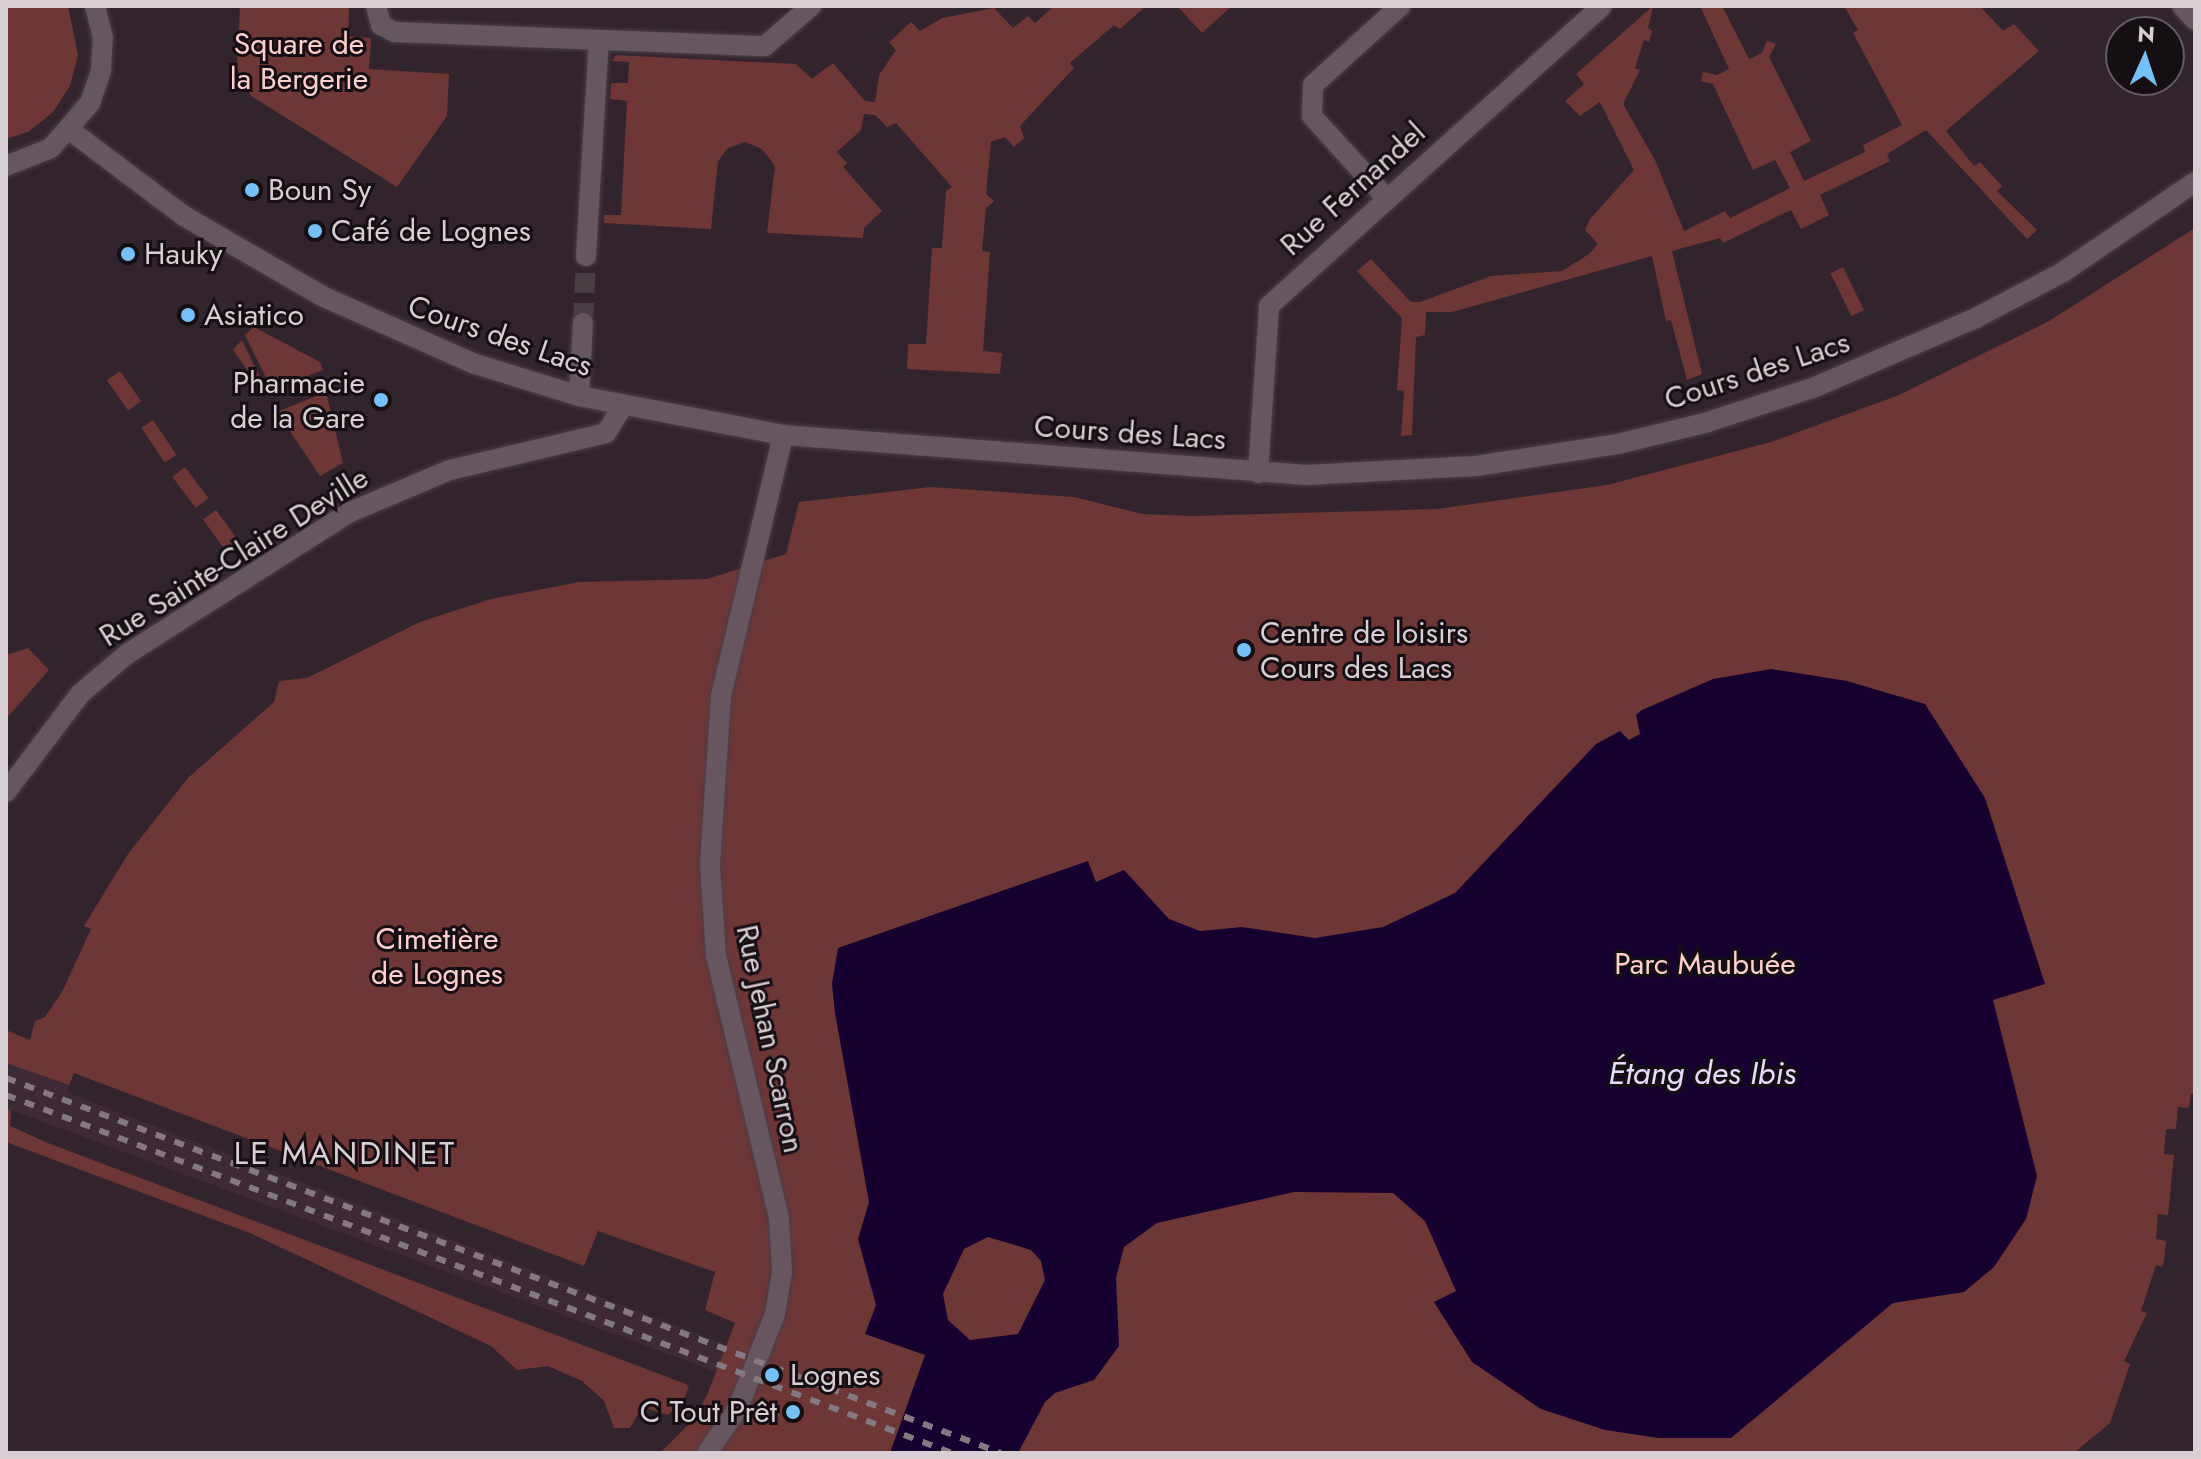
<!DOCTYPE html>
<html>
<head>
<meta charset="utf-8">
<style>
	body { margin:0 }
	#map { position:relative; width:2201px; height:1459px; overflow:hidden; background:#31242c; font-family:Jost,sans-serif }
	div>[style] { position:absolute }
	.built>* { inset:0; background:#3d2a36 }
	.green>* { inset:0; background:#6f3636; transform-origin:0 0 }
	.water>* { inset:0; background:#16002f }
	.street-tunnel>* { height:20px; margin-top:-10px; transform-origin:0; background:repeating-linear-gradient(90deg,#4a3e45 0 20px,transparent 0 30px) }
	.roads { filter:drop-shadow(0 0 2px #4a3f46) drop-shadow(0 0 2px #4a3f46) }
	.street>* { height:20px; margin:-10px; padding:0 10px; transform-origin:10px; border-radius:10px; background:#65565f }
	.rail>* { height:6px; margin-top:-3px; transform-origin:0; background:repeating-linear-gradient(90deg,#847980 0 10px,transparent 0 20px) }
	.dots>* { width:22px; height:22px; translate:-50% -50%; box-sizing:border-box; border:4px solid #150f13; border-radius:50% }
	span { translate:-50% -50%; white-space:nowrap; text-align:center; line-height:1.15; -webkit-text-stroke:6px #150f13; paint-order:stroke }
	.park-label { font-size:30px; color:#fdd0ce }
	.street-label { font-size:30px; color:#d8cfd4 }
	.poi-label { font-size:30px; color:#d8cfd4 }
	.left { translate:0 -50%; text-align:left }
	.right { translate:-100% -50%; text-align:right }
	.water-label { font-size:32px; color:#e7dbff; font-style:italic }
	.neighbourhood-label { font-size:32px; color:#d8cfd4; letter-spacing:2px }
	.frame { position:absolute; inset:0; border:8px solid #d8cfd4; pointer-events:none }
	.north { position:absolute; left:2105px; top:16px; width:80px; height:80px; box-sizing:border-box; background:#150f13; border:2px solid #635c60; border-radius:50%; rotate:3deg; font-size:22px; font-weight:700; line-height:32px; text-align:center; color:#d8cfd4 }
	.north::after { content:''; display:block; margin:auto; width:28px; height:36px; background:#75c0f6; clip-path:polygon(50% 0,100% 100%,50% 72%,0 100%) }
</style>
</head>
<body>
<div id="map">
	<div class="built">
		<i style="clip-path:polygon(6px 1063px,69px 1085px,68px 1093px,918px 1418px,934px 1453px,6px 1108px)"></i>
	</div>
	<div class="green">
		<i style="clip-path:polygon(6px 6px,68px 6px,78px 55px,70px 86px,53px 112px,28px 132px,6px 139px)"></i>
		<i style="clip-path:polygon(240px 6px,349px 6px,348px 36px,371px 38px,369px 69px,449px 74px,447px 116px,397px 187px,251px 96px,237px 69px)"></i>
		<i style="clip-path:polygon(1054px 6px,1146px 6px,1120px 29px,1114px 25px,1070px 63px,1074px 68px,1020px 126px,1024px 138px,1014px 147px,1005px 137px,991px 142px,986px 194px,994px 201px,986px 208px,982px 251px,990px 252px,983px 351px,1002px 353px,1000px 374px,907px 369px,908px 344px,926px 344px,932px 248px,942px 248px,946px 191px,952px 187px,896px 123px,887px 127px,875px 115px,864px 114px,861px 130px,837px 152px,847px 163px,843px 167px,882px 211px,864px 228px,863px 238px,767px 233px,775px 166px,762px 149px,745px 142px,728px 148px,718px 161px,711px 229px,604px 223px,604px 215px,621px 215px,627px 101px,610px 99px,611px 83px,628px 83px,629px 62px,612px 61px,616px 55px,796px 64px,812px 79px,833px 63px,865px 101px,875px 102px,879px 75px,896px 50px,889px 42px,911px 22px,920px 31px,942px 18px,994px 8px,1013px 28px,1028px 16px,1035px 23px)"></i>
		<i style="clip-path:polygon(1177px 6px,1232px 6px,1202px 33px)"></i>
		<i style="clip-path:polygon(1653px 6px,1648px 28px,1652px 31px,1649px 42px,1644px 40px,1635px 68px,1640px 70px,1623px 104px,1655px 160px,1684px 231px,1725px 211px,1730px 218px,1790px 188px,1775px 160px,1753px 170px,1713px 84px,1701px 81px,1703px 72px,1717px 75px,1729px 69px,1700px 6px,1722px 6px,1749px 59px,1762px 53px,1767px 41px,1776px 44px,1769px 57px,1811px 141px,1790px 152px,1804px 181px,1865px 152px,1863px 145px,1902px 125px,1853px 33px,1858px 30px,1844px 6px,1980px 6px,2003px 31px,2014px 24px,2039px 51px,1946px 131px,1974px 166px,1980px 162px,2002px 186px,1997px 191px,2037px 230px,2027px 239px,1926px 130px,1887px 154px,1890px 161px,1820px 195px,1829px 215px,1801px 229px,1791px 210px,1723px 243px,1720px 238px,1672px 251px,1702px 374px,1687px 380px,1671px 320px,1666px 321px,1652px 256px,1452px 312px,1426px 312px,1425px 335px,1416px 337px,1412px 435px,1401px 436px,1404px 391px,1397px 390px,1402px 318px,1357px 271px,1371px 259px,1411px 302px,1420px 302px,1491px 276px,1562px 271px,1589px 254px,1598px 244px,1585px 230px,1590px 219px,1634px 170px,1600px 102px,1580px 116px,1565px 101px,1584px 84px,1576px 74px)"></i>
		<i style="clip-path:polygon(2195px 228px,2195px 1094px,2191px 1094px,2189px 1108px,2178px 1107px,2176px 1129px,2166px 1129px,2164px 1154px,2174px 1155px,2168px 1215px,2158px 1214px,2156px 1239px,2166px 1241px,2164px 1261px,2162px 1267px,2156px 1265px,2141px 1311px,2147px 1313px,2124px 1361px,2130px 1364px,2110px 1423px,2074px 1453px,660px 1453px,693px 1420px,707px 1395px,735px 1323px,705px 1310px,715px 1272px,598px 1231px,584px 1266px,74px 1073px,69px 1085px,6px 1063px,6px 1030px,30px 1040px,35px 1021px,45px 1017px,62px 992px,91px 929px,84px 926px,128px 854px,188px 778px,274px 702px,279px 681px,307px 678px,420px 622px,491px 599px,579px 582px,707px 579px,786px 554px,799px 502px,931px 487px,1074px 497px,1142px 514px,1192px 516px,1437px 509px,1607px 485px,1771px 442px,1899px 395px,2049px 321px)"></i>
		<i style="left:1843px;top:267px;width:48px;height:14px;rotate:64deg"></i>
		<i style="clip-path:polygon(254px 327px,320px 362px,323px 370px,272px 390px,245px 335px)"></i>
		<i style="clip-path:polygon(242px 340px,264px 386px,265px 395px,233px 350px)"></i>
		<i style="left:120px;top:371px;width:37px;height:16px;rotate:55deg"></i>
		<i style="clip-path:polygon(326px 392px,343px 463px,320px 476px,277px 412px)"></i>
		<i style="left:153px;top:420px;width:42px;height:14px;rotate:56deg"></i>
		<i style="left:185px;top:467px;width:39px;height:16px;rotate:53deg"></i>
		<i style="left:216px;top:510px;width:39px;height:16px;rotate:54deg"></i>
		<i style="clip-path:polygon(28px 648px,49px 670px,6px 719px,6px 655px)"></i>
		<i style="clip-path:polygon(6px 1108px,11px 1110px,10px 1126px,48px 1143px,683px 1383px,689px 1386px,684px 1399px,668px 1415px,642px 1407px,630px 1428px,614px 1428px,604px 1401px,582px 1381px,548px 1366px,517px 1370px,491px 1346px,250px 1233px,6px 1142px)"></i>
	</div>
	<div class="water">
		<i style="clip-path:polygon(evenodd,1771px 669px,1847px 681px,1925px 704px,1985px 798px,2045px 984px,1993px 1000px,2037px 1176px,2026px 1219px,1994px 1267px,1964px 1292px,1893px 1303px,1731px 1438px,1659px 1438px,1605px 1430px,1541px 1409px,1472px 1362px,1434px 1302px,1456px 1291px,1425px 1221px,1393px 1193px,1294px 1192px,1157px 1223px,1124px 1247px,1116px 1278px,1119px 1346px,1094px 1380px,1055px 1393px,1045px 1402px,1018px 1453px,890px 1453px,925px 1355px,865px 1334px,876px 1305px,858px 1239px,869px 1202px,835px 1013px,832px 984px,838px 948px,1088px 861px,1096px 882px,1124px 870px,1169px 919px,1200px 931px,1242px 927px,1315px 938px,1383px 927px,1455px 893px,1596px 744px,1620px 731px,1629px 740px,1640px 734px,1636px 715px,1642px 710px,1713px 679px,1771px 669px,988px 1237px,1031px 1250px,1041px 1261px,1045px 1280px,1018px 1334px,970px 1340px,948px 1320px,943px 1294px,964px 1249px,988px 1237px)"></i>
	</div>
	<div class="street-tunnel">
		<i style="left:583px;top:323px;width:67px;rotate:-87.4deg"></i>
	</div>
	<div class="roads">
		<div class="street">
			<i style="left:376px;top:6px;width:20px;rotate:75deg"></i>
			<i style="left:381px;top:25px;width:15px;rotate:28deg"></i>
			<i style="left:394px;top:32px;width:371px;rotate:2.2deg"></i>
			<i style="left:765px;top:46px;width:61px;rotate:-41deg"></i>
			<i style="left:2182px;top:6px;width:19px;rotate:47deg"></i>
			<i style="left:71px;top:131px;width:141px;rotate:37deg"></i>
			<i style="left:184px;top:216px;width:162px;rotate:30.1deg"></i>
			<i style="left:324px;top:297px;width:162px;rotate:24deg"></i>
			<i style="left:472px;top:363px;width:112px;rotate:17.1deg"></i>
			<i style="left:579px;top:396px;width:208px;rotate:10.8deg"></i>
			<i style="left:783px;top:435px;width:525px;rotate:4.37deg"></i>
			<i style="left:1306px;top:475px;width:170px;rotate:-3deg"></i>
			<i style="left:1476px;top:466px;width:144px;rotate:-8.8deg"></i>
			<i style="left:1618px;top:444px;width:89px;rotate:-13.6deg"></i>
			<i style="left:1705px;top:423px;width:116px;rotate:-18.1deg"></i>
			<i style="left:1815px;top:387px;width:173px;rotate:-23.2deg"></i>
			<i style="left:1974px;top:319px;width:101px;rotate:-27.8deg"></i>
			<i style="left:2063px;top:272px;width:160px;rotate:-34.3deg"></i>
			<i style="left:6px;top:166px;width:48px;rotate:-21.8deg"></i>
			<i style="left:51px;top:148px;width:60px;rotate:-49.1deg"></i>
			<i style="left:90px;top:103px;width:34px;rotate:-71deg"></i>
			<i style="left:101px;top:71px;width:33px;rotate:-87deg"></i>
			<i style="left:103px;top:38px;width:33px;rotate:-104deg"></i>
			<i style="left:1387px;top:199px;width:112px;rotate:-132.1deg"></i>
			<i style="left:1312px;top:116px;width:31px;rotate:-88deg"></i>
			<i style="left:1313px;top:85px;width:118px;rotate:-42.2deg"></i>
			<i style="left:586px;top:256px;width:216px;rotate:-86.6deg"></i>
			<i style="left:579px;top:396px;width:73px;rotate:-86.9deg"></i>
			<i style="left:1258px;top:473px;width:167px;rotate:-86.2deg"></i>
			<i style="left:1269px;top:306px;width:448px;rotate:-42deg"></i>
			<i style="left:6px;top:792px;width:123px;rotate:-52.9deg"></i>
			<i style="left:80px;top:694px;width:62px;rotate:-40.4deg"></i>
			<i style="left:127px;top:654px;width:262px;rotate:-32.5deg"></i>
			<i style="left:348px;top:513px;width:111px;rotate:-22.9deg"></i>
			<i style="left:450px;top:470px;width:160px;rotate:-13.3deg"></i>
			<i style="left:606px;top:433px;width:31px;rotate:-58deg"></i>
			<i style="left:707px;top:1453px;width:55px;rotate:-55.4deg"></i>
			<i style="left:738px;top:1408px;width:101px;rotate:-68.5deg"></i>
			<i style="left:775px;top:1314px;width:43px;rotate:-80.5deg"></i>
			<i style="left:782px;top:1272px;width:54px;rotate:-93.2deg"></i>
			<i style="left:779px;top:1218px;width:270px;rotate:-103.5deg"></i>
			<i style="left:716px;top:955px;width:90px;rotate:-93.8deg"></i>
			<i style="left:710px;top:865px;width:169px;rotate:-86.3deg"></i>
			<i style="left:721px;top:696px;width:268px;rotate:-76.6deg"></i>
		</div>
	</div>
	<div class="rail">
		<i style="left:6px;top:1078px;width:1063px;rotate:20.65deg"></i>
		<i style="left:6px;top:1095px;width:1011px;rotate:20.73deg"></i>
	</div>
	<div class="dots">
		<i style="left:252px;top:190px;background:#75c0f6"></i>
		<i style="left:315px;top:231px;background:#75c0f6"></i>
		<i style="left:128px;top:254px;background:#75c0f6"></i>
		<i style="left:188px;top:315px;background:#75c0f6"></i>
		<i style="left:381px;top:400px;background:#75c0f6"></i>
		<i style="left:1244px;top:650px;background:#75c0f6"></i>
		<i style="left:772px;top:1375px;background:#75c0f6"></i>
		<i style="left:793px;top:1412px;background:#75c0f6"></i>
	</div>
	<div class="park-label">
		<span style="left:299px;top:61px">Square de<br>la Bergerie</span>
		<span style="left:437px;top:956px">Cimetière<br>de Lognes</span>
		<span style="left:1705px;top:964px">Parc Maubuée</span>
	</div>
	<div class="street-label">
		<span style="left:1353px;top:189px;rotate:-42deg">Rue Fernandel</span>
		<span style="left:500px;top:336px;rotate:19deg">Cours des Lacs</span>
		<span style="left:1757px;top:371px;rotate:-18deg">Cours des Lacs</span>
		<span style="left:1130px;top:433px;rotate:4deg">Cours des Lacs</span>
		<span style="left:234px;top:557px;rotate:-32deg">Rue Sainte-Claire Deville</span>
		<span style="left:770px;top:1039px;rotate:78deg">Rue Jehan Scarron</span>
	</div>
	<div class="poi-label">
		<span class="left" style="left:268px;top:190px">Boun Sy</span>
		<span class="left" style="left:331px;top:231px">Café de Lognes</span>
		<span class="left" style="left:144px;top:254px">Hauky</span>
		<span class="left" style="left:204px;top:315px">Asiatico</span>
		<span class="right" style="left:365px;top:400px">Pharmacie<br>de la Gare</span>
		<span class="left" style="left:1260px;top:650px">Centre de loisirs<br>Cours des Lacs</span>
		<span class="left" style="left:790px;top:1375px">Lognes</span>
		<span class="right" style="left:777px;top:1412px">C Tout Prêt</span>
	</div>
	<div class="water-label">
		<span style="left:1702px;top:1073px">Étang des Ibis</span>
	</div>
	<div class="neighbourhood-label">
		<span style="left:345px;top:1153px">LE MANDINET</span>
	</div>
	<div class="frame"></div>
	<div class="north">N</div>
</div>
</body>
</html>
